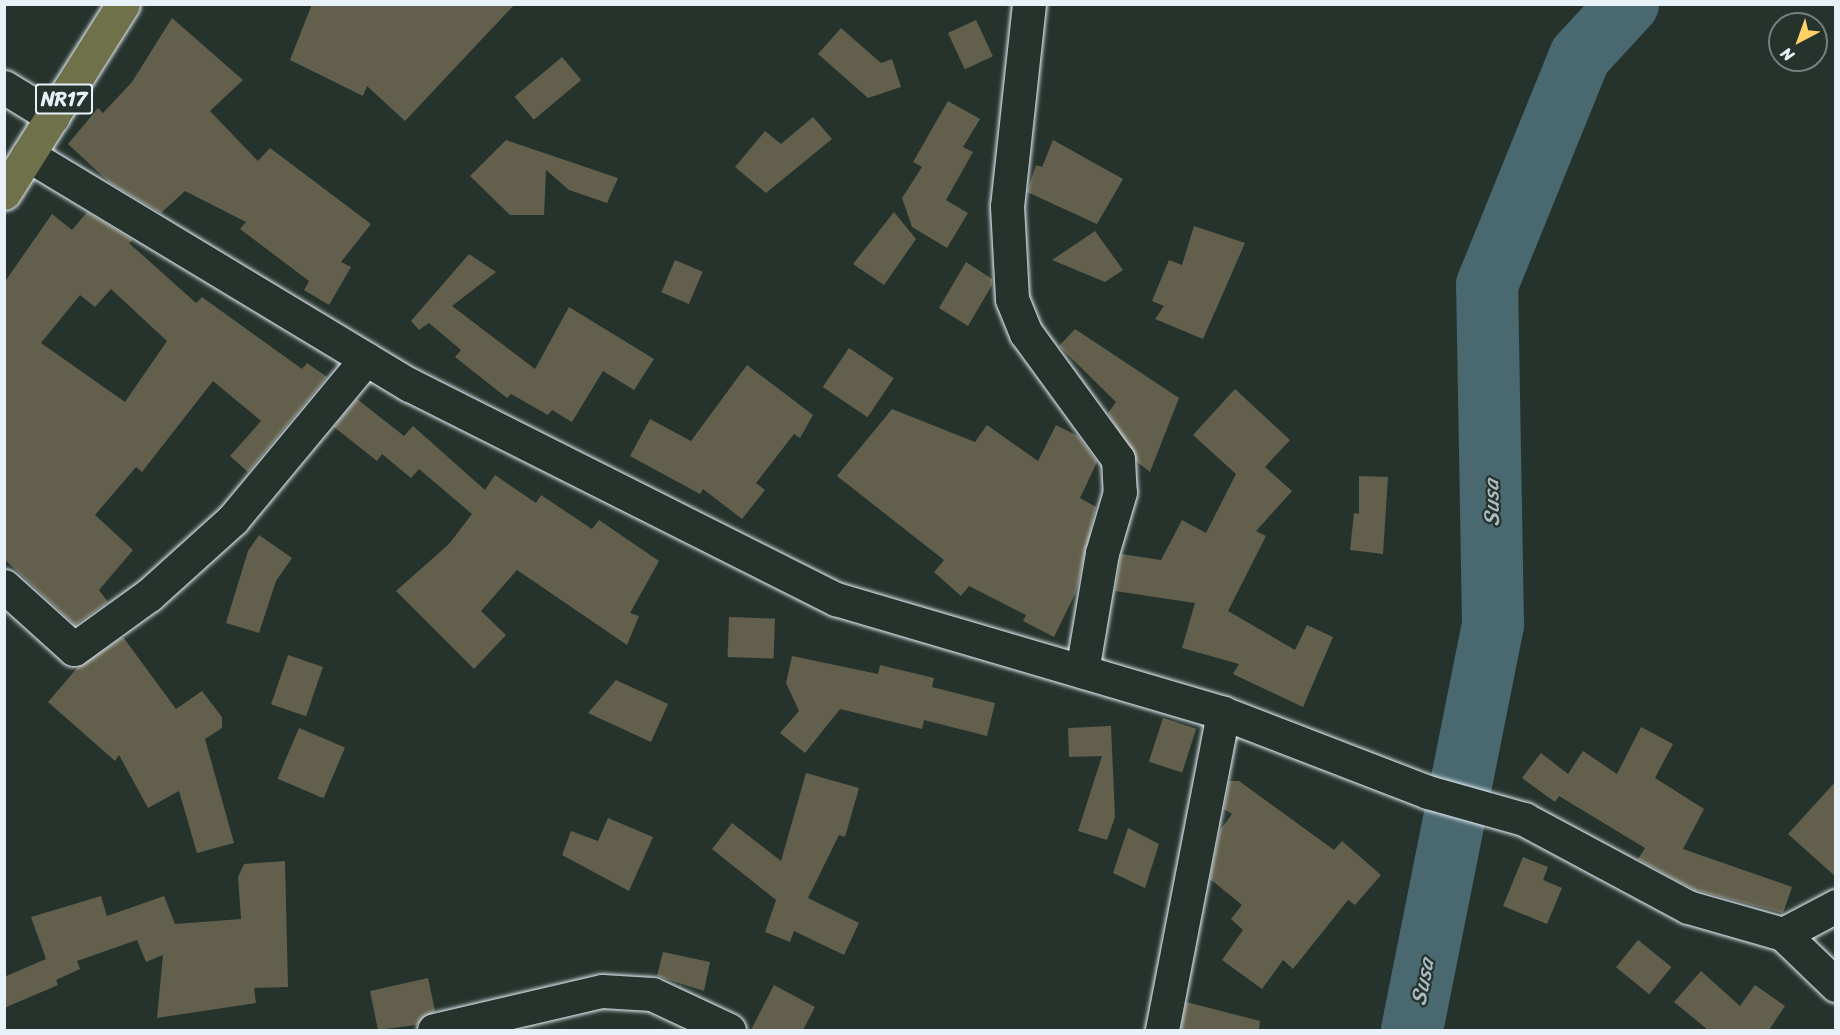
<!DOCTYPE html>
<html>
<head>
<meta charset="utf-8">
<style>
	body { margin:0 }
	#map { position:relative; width:1840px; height:1035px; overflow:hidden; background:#26332d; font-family:Sriracha,sans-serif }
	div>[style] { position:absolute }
	.river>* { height:62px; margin:-31px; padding:0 31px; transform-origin:31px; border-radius:31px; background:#496870 }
	.building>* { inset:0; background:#625f4c; transform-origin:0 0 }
	.roads { filter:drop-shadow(0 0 2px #e8f1f8) drop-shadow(0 0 2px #e8f1f8) }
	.minor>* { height:33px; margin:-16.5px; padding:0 16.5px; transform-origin:16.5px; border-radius:16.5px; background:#26332d }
	.secondary>* { height:33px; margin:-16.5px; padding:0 16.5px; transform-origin:16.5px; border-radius:16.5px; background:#26332d }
	.primary>* { height:33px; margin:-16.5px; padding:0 16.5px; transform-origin:16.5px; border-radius:16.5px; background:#6f714a }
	span { translate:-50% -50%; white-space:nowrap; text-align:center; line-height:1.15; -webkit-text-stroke:4.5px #26332d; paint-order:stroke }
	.shield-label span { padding:2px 4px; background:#26332d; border:2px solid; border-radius:4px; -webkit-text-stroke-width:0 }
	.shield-label { font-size:20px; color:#e8f1f8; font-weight:700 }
	.water-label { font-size:22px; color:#a8bac2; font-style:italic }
	.frame { position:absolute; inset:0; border:6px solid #e8f1f8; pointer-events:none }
	.north { position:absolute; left:1768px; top:12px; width:60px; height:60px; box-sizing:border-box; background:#26332d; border:2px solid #747f7e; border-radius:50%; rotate:221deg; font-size:16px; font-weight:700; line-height:24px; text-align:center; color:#e8f1f8 }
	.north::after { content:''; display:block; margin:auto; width:21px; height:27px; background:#ffd166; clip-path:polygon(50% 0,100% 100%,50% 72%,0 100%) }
</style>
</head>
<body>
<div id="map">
	<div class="river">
		<i style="left:1412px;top:1030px;width:414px;rotate:-78.7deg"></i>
		<i style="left:1493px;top:624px;width:339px;rotate:-91deg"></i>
		<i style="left:1487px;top:285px;width:247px;rotate:-67.9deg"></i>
		<i style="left:1580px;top:56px;width:71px;rotate:-47.3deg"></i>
	</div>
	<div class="building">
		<i style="clip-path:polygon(312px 4px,515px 4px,405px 121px,367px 86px,363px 96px,290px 60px)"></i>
		<i style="clip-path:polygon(172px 18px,243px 80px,210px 111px,258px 161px,270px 148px,371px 224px,341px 262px,351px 267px,329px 305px,304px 290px,309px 281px,240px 229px,246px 222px,185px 191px,161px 213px,110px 183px,68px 144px,98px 108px,103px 113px,132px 82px)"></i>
		<i style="left:976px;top:20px;width:40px;height:31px;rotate:65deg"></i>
		<i style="clip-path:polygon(841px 28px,881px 63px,892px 59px,901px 87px,868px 98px,818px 54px)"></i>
		<i style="left:562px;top:57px;width:30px;height:62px;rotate:50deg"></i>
		<i style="clip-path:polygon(948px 101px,980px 119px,963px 147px,973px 152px,946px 200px,968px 213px,947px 248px,912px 227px,902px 198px,922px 167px,913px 162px)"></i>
		<i style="clip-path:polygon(813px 117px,832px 139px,766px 193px,735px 167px,765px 131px,781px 144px)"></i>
		<i style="clip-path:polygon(506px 140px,618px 178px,607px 203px,569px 190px,546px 170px,544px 215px,510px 215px,470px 176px)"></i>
		<i style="clip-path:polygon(1053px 140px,1123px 179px,1097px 224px,1027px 192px,1036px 165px,1042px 167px)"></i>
		<i style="clip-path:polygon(evenodd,87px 212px,133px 240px,129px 243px,196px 303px,202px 297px,302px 369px,307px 363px,327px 377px,248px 472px,230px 456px,261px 421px,213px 381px,142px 472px,136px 467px,95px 515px,133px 550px,99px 590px,108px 602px,75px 625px,4px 559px,4px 283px,52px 214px,72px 230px,87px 212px,111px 289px,167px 341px,125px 402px,41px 343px,80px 295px,95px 307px,111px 289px)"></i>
		<i style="clip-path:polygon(894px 212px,916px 239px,884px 285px,853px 264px)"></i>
		<i style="clip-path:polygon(1194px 226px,1245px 243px,1203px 339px,1155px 319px,1164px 306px,1152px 301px,1169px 260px,1182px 265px)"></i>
		<i style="clip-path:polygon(1095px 231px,1123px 270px,1105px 282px,1052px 260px)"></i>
		<i style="clip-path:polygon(469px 254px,496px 272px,452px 306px,535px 369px,569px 307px,654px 359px,634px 390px,603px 371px,572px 422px,552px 410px,548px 415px,511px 394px,507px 398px,455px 357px,461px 350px,429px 323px,419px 330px,411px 321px)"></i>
		<i style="left:675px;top:260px;width:30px;height:35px;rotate:23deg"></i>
		<i style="clip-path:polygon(966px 262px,992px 279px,992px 285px,968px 326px,939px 308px)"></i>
		<i style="clip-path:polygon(1075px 329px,1179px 398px,1150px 472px,1137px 462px,1108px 413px,1116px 402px,1059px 346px)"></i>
		<i style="left:849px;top:348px;width:54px;height:47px;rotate:34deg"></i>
		<i style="clip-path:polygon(747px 365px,813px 415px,800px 438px,794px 434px,756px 483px,765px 490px,742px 519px,703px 489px,700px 494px,630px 456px,650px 419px,691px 441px)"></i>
		<i style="clip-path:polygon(1235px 389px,1290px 440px,1265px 467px,1292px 491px,1256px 531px,1266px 536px,1228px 611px,1295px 650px,1307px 625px,1333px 637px,1303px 707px,1233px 674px,1239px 664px,1182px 648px,1195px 603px,1115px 591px,1121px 554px,1161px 560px,1182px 520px,1206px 533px,1236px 474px,1193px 435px)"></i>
		<i style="clip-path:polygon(357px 399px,404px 436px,413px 426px,485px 490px,495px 475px,536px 503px,541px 495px,592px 529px,599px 520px,659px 561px,630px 613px,639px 616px,627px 645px,517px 570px,481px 611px,506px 635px,474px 669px,396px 591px,449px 544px,472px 514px,419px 469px,411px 478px,382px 454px,377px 461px,334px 427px)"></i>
		<i style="clip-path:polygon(892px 409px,975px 442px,987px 425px,1038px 461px,1056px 425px,1078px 436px,1097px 462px,1080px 498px,1096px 507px,1076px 592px,1054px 637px,1023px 621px,1026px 615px,969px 586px,961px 596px,934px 572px,944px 560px,837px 476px)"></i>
		<i style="clip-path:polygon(1359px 476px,1388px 477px,1383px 554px,1350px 550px,1354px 513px,1359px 514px)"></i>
		<i style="clip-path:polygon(259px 535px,292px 558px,276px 581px,259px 633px,226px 623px,248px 551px)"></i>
		<i style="left:729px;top:617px;width:46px;height:40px;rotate:2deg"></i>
		<i style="clip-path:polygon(123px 637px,176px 709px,202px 691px,222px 717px,222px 728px,205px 739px,234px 843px,197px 853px,179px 791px,148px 808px,119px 755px,115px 761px,48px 702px,78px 667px)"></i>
		<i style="left:288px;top:655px;width:37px;height:52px;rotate:19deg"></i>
		<i style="clip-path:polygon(792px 656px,878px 674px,880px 665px,934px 678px,932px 687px,995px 703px,987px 736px,924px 720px,922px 729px,840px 709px,805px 753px,780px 733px,799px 711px,786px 683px)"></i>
		<i style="clip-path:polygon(616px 680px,668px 704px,651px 742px,588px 713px)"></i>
		<i style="left:1163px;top:718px;width:35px;height:46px;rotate:18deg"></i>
		<i style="clip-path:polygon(1111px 726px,1115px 817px,1107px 840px,1078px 831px,1102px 756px,1069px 757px,1068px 728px)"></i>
		<i style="clip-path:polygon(1641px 727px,1673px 744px,1655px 778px,1704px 809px,1683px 849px,1792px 887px,1783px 913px,1695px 890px,1638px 859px,1645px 848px,1559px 796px,1555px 802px,1522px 778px,1541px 753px,1568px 774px,1583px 751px,1617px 774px)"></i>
		<i style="left:299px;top:728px;width:50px;height:55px;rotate:23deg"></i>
		<i style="clip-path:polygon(806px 773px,859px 788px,845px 837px,839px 835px,808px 898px,859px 923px,844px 955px,794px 931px,790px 942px,765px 932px,776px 900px,712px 849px,732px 823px,781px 861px)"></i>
		<i style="clip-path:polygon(1229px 781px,1239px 781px,1334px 850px,1342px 841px,1381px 875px,1355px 905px,1348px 900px,1293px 969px,1283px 960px,1262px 989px,1222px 960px,1243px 930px,1231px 919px,1242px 905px,1210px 879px,1220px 830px,1232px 814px,1224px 809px)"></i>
		<i style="clip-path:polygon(1836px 781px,1836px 877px,1788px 834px)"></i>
		<i style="clip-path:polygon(608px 818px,653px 837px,629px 891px,562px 855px,571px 831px,598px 841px)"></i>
		<i style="clip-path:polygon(1128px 828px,1159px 844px,1145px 888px,1113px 873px)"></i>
		<i style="clip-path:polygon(1523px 857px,1548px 867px,1543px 880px,1562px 888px,1547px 924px,1503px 906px)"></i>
		<i style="clip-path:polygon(285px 861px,288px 987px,254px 988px,256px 1003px,157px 1018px,163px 955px,146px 962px,137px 940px,77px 961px,80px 969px,56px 980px,58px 985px,4px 1008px,4px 977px,46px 959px,31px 917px,101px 896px,107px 916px,164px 896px,175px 924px,241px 919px,238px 877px,244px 864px)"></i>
		<i style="left:1638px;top:940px;width:43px;height:35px;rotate:39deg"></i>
		<i style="clip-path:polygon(663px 952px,710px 962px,704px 991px,657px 976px)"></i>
		<i style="clip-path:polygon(1701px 971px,1740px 1006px,1755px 985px,1785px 1006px,1769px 1030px,1708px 1030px,1674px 1002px)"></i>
		<i style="clip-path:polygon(428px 978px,435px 1011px,416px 1025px,378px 1030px,370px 991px)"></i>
		<i style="clip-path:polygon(774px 985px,815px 1007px,803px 1030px,751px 1030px)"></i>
		<i style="clip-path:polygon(1186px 1002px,1260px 1021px,1259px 1030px,1181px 1030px)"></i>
	</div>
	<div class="roads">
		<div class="minor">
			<i style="left:1029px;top:4px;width:203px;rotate:96.2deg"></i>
			<i style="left:1007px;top:206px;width:93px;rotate:86.9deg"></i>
			<i style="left:1012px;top:299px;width:37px;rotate:68deg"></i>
			<i style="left:1026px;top:333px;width:156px;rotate:53.9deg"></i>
			<i style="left:1118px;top:459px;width:33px;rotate:87deg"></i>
			<i style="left:1120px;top:492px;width:64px;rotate:106.4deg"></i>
			<i style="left:1102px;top:553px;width:120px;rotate:99.6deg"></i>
			<i style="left:4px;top:87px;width:57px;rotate:31.5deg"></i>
			<i style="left:4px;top:586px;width:94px;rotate:42deg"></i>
			<i style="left:74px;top:649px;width:92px;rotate:-35.8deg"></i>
			<i style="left:149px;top:595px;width:113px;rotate:-42.1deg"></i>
			<i style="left:233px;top:519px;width:208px;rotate:-50.3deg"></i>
			<i style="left:1783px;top:934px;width:74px;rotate:43.9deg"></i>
			<i style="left:434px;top:1030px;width:172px;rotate:-13.1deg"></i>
			<i style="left:602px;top:991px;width:50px;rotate:3.4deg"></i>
			<i style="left:652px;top:994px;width:85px;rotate:25.1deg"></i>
			<i style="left:1162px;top:1030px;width:323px;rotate:-79.1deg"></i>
		</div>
		<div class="secondary">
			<i style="left:28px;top:155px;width:446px;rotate:31.1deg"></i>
			<i style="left:410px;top:385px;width:477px;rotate:26.7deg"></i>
			<i style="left:836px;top:599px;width:403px;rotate:16.4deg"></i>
			<i style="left:1223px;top:713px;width:220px;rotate:21.1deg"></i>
			<i style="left:1428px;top:792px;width:100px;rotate:15.7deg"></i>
			<i style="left:1524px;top:819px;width:186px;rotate:28.2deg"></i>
			<i style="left:1688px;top:907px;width:99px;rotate:15.9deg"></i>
			<i style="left:1783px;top:934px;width:60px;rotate:-27.8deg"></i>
		</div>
		<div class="primary">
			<i style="left:4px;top:193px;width:223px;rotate:-57.8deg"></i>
		</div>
	</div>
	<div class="shield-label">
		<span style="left:64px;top:99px">NR17</span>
	</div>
	<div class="water-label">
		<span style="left:1491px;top:503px;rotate:-91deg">Susa</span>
		<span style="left:1422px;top:982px;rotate:-79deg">Susa</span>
	</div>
	<div class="frame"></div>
	<div class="north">N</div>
</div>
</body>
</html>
